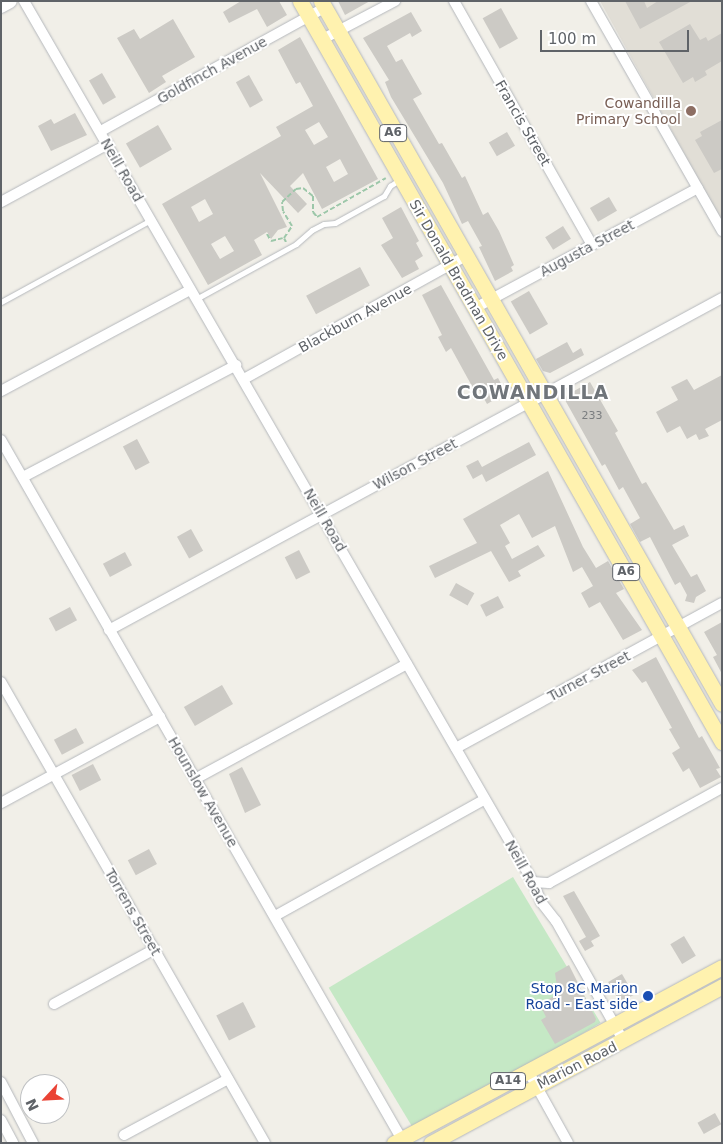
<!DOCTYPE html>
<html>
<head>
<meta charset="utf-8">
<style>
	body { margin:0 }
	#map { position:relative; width:723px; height:1144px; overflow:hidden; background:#f1efe8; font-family:"DejaVu Sans",sans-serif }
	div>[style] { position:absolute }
	.education>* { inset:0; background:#e1ded6 }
	.green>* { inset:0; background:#c5e8c5; transform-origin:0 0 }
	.building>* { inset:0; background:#cccac5; transform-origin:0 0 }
	.path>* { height:2px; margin-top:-1px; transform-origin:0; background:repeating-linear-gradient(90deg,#9cc7a9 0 5px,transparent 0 7.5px) }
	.roads { filter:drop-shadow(0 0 1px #b5b8bc) drop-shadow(0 0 1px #b5b8bc) }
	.lane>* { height:5px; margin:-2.5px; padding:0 2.5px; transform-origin:2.5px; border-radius:2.5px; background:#fff }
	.street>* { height:10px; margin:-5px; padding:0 5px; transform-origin:5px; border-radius:5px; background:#fff }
	.secondary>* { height:14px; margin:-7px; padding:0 7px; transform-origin:7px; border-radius:7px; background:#fff }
	.primary>* { height:15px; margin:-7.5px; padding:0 7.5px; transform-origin:7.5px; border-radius:7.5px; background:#fff2af }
	.dots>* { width:14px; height:14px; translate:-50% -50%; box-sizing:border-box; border:2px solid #fff; border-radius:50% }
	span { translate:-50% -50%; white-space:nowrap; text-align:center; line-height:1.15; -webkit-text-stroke:4px #fff; paint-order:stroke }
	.number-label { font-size:11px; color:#7a7d7f }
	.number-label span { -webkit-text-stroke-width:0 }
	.shield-label span { padding:1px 4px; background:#fff; border:1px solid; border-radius:4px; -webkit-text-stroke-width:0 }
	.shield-label { font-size:12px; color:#5f6368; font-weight:700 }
	.street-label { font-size:14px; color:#5f6368 }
	.education-label { font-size:14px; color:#785e54 }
	.right { translate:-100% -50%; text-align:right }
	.transit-label { font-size:14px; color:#164399 }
	.district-label { font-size:19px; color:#70757a; font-weight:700; letter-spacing:1px }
	.frame { position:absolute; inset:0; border:2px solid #5f6368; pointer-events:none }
	.north { position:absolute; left:20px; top:1074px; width:50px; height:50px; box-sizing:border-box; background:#fff; border:1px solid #bfc1c3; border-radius:50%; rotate:245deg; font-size:14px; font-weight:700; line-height:20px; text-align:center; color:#5f6368 }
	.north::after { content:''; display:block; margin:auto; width:18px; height:22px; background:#ea4335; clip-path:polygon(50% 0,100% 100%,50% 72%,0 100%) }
	.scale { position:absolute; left:540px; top:30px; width:149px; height:22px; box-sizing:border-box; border:2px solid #5f6368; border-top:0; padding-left:6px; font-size:15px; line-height:18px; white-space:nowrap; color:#5f6368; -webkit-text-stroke:4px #fff; paint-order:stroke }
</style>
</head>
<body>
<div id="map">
	<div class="education">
		<i style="clip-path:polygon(600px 1px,722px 1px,722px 222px)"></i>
	</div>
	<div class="green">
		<i style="left:513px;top:877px;width:170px;height:215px;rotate:59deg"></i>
	</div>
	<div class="building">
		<i style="clip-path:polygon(241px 1px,279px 1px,287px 15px,267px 27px,257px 9px,229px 23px,223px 12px)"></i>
		<i style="clip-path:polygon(338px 1px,370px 1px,345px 15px)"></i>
		<i style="clip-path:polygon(625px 1px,644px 1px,647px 8px,658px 1px,692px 1px,640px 29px)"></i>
		<i style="left:501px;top:8px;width:35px;height:21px;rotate:61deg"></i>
		<i style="clip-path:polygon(411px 12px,422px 31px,412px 37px,410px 33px,387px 46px,396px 62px,402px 59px,422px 94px,413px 99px,439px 144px,442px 143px,462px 178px,465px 176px,483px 215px,488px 212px,499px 231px,514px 265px,511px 267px,513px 271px,495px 281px,479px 247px,482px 246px,468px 221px,462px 224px,443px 183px,391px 97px,385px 82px,389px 80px,363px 38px)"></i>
		<i style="clip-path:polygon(173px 19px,195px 57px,162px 76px,166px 82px,149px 93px,117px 38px,134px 29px,140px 39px)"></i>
		<i style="clip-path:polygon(690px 24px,700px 40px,706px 37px,708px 41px,722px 33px,722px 61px,705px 71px,707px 75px,695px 82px,693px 77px,683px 83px,659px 42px)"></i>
		<i style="clip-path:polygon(evenodd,300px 37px,378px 179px,322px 209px,303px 173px,290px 186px,307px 204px,298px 213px,260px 173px,287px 227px,278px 230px,271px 239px,267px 232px,254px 240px,262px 255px,208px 285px,162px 204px,281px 136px,276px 127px,313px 106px,300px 82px,296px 84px,278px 50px,300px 37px,319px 122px,328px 137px,314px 145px,305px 130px,319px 122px,300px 37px,340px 159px,348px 174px,334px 182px,326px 167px,340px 159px,300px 37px,205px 199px,213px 214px,199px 222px,191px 207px,205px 199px,300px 37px,225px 236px,234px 251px,220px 259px,211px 244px,225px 236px)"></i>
		<i style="left:102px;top:73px;width:28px;height:15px;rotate:60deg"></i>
		<i style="left:249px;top:75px;width:29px;height:15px;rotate:61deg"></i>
		<i style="clip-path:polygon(75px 113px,87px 135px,51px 151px,38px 126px,51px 119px,54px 124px)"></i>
		<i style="clip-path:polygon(722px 120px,722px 169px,714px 173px,695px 140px,702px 136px,700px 132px)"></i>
		<i style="left:158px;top:125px;width:28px;height:37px;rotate:60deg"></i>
		<i style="left:507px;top:132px;width:16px;height:21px;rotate:60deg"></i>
		<i style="left:609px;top:197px;width:16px;height:22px;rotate:60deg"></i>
		<i style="clip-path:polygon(401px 207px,419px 241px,416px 243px,423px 256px,415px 261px,419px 269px,402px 278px,381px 245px,393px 238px,382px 218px)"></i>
		<i style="left:563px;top:226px;width:15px;height:21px;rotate:58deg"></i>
		<i style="left:360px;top:267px;width:21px;height:61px;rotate:62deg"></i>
		<i style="clip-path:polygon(441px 285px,494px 380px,498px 378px,506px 393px,487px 404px,477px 386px,473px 388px,451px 348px,446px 352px,438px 337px,442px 335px,422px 295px)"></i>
		<i style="left:529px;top:291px;width:38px;height:21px;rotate:60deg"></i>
		<i style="clip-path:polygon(567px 342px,573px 353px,581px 348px,584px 355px,550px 373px,543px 371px,536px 359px)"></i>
		<i style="clip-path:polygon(722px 375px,722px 420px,705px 429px,709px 436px,699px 440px,696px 434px,687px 439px,680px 426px,667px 433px,656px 412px,678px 400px,671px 387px,687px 379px,694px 390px)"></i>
		<i style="clip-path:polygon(590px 382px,618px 431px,615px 433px,642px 484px,646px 482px,674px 530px,684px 525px,689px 536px,672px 545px,691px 577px,697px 574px,706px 591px,696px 597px,694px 603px,685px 601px,687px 595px,680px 582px,675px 585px,650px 537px,640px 542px,630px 524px,640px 518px,623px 487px,619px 490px,605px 464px,602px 466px,565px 400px,567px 395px)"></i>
		<i style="left:137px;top:439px;width:27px;height:16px;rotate:62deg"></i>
		<i style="clip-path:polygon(529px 442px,536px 455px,486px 482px,482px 474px,473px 479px,466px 466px,478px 460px,482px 467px)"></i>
		<i style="clip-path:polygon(548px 471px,583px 547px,596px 568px,608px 561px,624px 589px,616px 593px,642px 630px,623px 640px,600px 602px,589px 608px,581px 593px,593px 586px,582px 567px,573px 572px,555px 526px,532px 538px,519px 514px,500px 525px,510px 543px,505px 546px,512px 559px,538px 545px,545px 556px,518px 571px,521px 576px,509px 582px,491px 551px,435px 578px,429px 566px,477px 543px,463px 519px)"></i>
		<i style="left:191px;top:529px;width:25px;height:16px;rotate:61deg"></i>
		<i style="left:299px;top:550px;width:25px;height:16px;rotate:63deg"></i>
		<i style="left:125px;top:552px;width:15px;height:25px;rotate:62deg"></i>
		<i style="left:456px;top:583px;width:21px;height:14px;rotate:29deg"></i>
		<i style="left:498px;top:596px;width:13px;height:20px;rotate:63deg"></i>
		<i style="left:70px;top:607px;width:15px;height:24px;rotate:62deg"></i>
		<i style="clip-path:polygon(722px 622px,722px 674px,713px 657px,717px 655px,704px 632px)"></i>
		<i style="clip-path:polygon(656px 657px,699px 738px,702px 736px,720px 768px,716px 769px,721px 777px,700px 788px,689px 768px,683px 772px,672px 753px,680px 748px,669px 729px,672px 728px,646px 681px,642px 683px,632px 670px)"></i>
		<i style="left:222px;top:685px;width:22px;height:44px;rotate:60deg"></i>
		<i style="left:76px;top:728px;width:17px;height:25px;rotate:62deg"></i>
		<i style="left:93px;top:764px;width:18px;height:24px;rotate:63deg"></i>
		<i style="clip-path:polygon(242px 767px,261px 805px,245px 813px,229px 774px)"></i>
		<i style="left:149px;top:849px;width:17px;height:24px;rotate:62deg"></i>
		<i style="clip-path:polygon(574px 891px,600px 936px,591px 941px,594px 946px,585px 951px,579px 941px,586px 937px,563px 896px)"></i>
		<i style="left:684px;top:936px;width:23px;height:16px;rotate:59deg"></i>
		<i style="clip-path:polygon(569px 965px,596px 1019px,595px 1022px,555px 1044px,541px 1020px,546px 1017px,542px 1009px,546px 1007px,543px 1002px,558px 994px,555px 973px)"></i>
		<i style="left:622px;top:974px;width:24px;height:16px;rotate:60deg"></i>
		<i style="left:243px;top:1002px;width:28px;height:30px;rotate:63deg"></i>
		<i style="left:715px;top:1113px;width:13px;height:20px;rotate:61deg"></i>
	</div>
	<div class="path">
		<i style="left:267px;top:234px;width:8px;rotate:60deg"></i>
		<i style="left:271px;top:241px;width:12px;rotate:-14deg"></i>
		<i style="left:286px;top:242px;width:4px;rotate:-117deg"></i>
		<i style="left:284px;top:238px;width:14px;rotate:-56deg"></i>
		<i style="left:292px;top:226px;width:17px;rotate:-121deg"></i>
		<i style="left:283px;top:211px;width:9px;rotate:-96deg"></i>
		<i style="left:282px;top:202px;width:19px;rotate:-43deg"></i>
		<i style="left:296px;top:189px;width:7px;rotate:-8deg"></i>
		<i style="left:303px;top:188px;width:13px;rotate:39deg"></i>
		<i style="left:313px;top:196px;width:16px;rotate:90deg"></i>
		<i style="left:313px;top:212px;width:6px;rotate:51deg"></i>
		<i style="left:317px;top:217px;width:79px;rotate:-29.5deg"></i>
	</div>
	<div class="roads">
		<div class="lane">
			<i style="left:196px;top:299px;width:114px;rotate:-28.8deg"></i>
			<i style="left:296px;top:244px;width:21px;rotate:-41deg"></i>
			<i style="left:312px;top:230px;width:13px;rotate:-27deg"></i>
			<i style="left:324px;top:224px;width:11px;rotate:-5deg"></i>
			<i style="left:335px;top:223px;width:56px;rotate:-28.9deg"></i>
			<i style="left:384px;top:196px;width:12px;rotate:-59deg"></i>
			<i style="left:390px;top:186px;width:11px;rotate:-34deg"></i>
			<i style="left:1px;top:302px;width:171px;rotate:-28.7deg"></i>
		</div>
		<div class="street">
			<i style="left:24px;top:1px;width:1017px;rotate:59.98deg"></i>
			<i style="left:533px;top:882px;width:22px;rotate:68deg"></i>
			<i style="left:541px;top:902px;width:24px;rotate:52deg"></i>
			<i style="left:556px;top:921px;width:137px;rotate:60.6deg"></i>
			<i style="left:454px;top:1px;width:280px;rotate:60.5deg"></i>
			<i style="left:591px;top:1px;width:265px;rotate:60.3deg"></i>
			<i style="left:321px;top:40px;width:84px;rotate:-27.8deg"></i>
			<i style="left:101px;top:131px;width:255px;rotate:-28.9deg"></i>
			<i style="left:1px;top:202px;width:122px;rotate:-28.5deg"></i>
			<i style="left:475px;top:308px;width:253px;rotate:-28.3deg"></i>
			<i style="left:244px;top:379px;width:254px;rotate:-29deg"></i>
			<i style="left:1px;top:391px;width:214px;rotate:-28.1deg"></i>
			<i style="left:1px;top:440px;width:810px;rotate:60.18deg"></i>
			<i style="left:23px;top:477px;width:241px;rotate:-27.7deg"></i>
			<i style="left:109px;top:630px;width:697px;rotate:-28.44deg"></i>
			<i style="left:1px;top:682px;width:531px;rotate:60.2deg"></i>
			<i style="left:456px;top:748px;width:303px;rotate:-28.6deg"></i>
			<i style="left:195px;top:779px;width:241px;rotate:-28.5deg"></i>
			<i style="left:1px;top:803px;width:181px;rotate:-28.4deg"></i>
			<i style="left:533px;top:882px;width:16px;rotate:4deg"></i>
			<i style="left:549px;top:883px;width:197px;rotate:-28.8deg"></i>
			<i style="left:275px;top:916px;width:240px;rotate:-29.1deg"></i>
			<i style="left:54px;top:1004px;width:115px;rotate:-28.6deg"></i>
			<i style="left:528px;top:1071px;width:82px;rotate:60.9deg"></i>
			<i style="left:1px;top:1082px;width:69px;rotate:62.3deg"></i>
			<i style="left:1px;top:1120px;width:26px;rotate:62deg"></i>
			<i style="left:124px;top:1135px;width:118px;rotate:-28.3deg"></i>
		</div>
		<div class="secondary">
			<i style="left:1px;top:6px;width:10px;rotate:-29deg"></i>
		</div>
		<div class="primary">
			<i style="left:300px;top:1px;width:853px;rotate:60.34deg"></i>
			<i style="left:321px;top:1px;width:809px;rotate:60.3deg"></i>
			<i style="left:394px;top:1143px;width:372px;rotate:-28.2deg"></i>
			<i style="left:431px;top:1143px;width:331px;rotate:-28.3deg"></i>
		</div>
	</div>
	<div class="dots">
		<i style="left:691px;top:111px;background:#8d6e63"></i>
		<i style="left:648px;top:996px;background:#1a4fb4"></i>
	</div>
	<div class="number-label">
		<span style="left:592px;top:416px">233</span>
	</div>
	<div class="shield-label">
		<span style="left:393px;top:133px">A6</span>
		<span style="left:626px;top:572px">A6</span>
		<span style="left:508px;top:1081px">A14</span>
	</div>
	<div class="street-label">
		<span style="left:212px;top:70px;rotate:-29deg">Goldfinch Avenue</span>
		<span style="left:523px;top:123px;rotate:60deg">Francis Street</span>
		<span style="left:122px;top:170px;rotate:60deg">Neill Road</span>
		<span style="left:587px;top:248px;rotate:-28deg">Augusta Street</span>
		<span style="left:459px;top:280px;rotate:60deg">Sir Donald Bradman Drive</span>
		<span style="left:355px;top:318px;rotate:-29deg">Blackburn Avenue</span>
		<span style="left:415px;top:464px;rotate:-28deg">Wilson Street</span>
		<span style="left:325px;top:520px;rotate:60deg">Neill Road</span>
		<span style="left:589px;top:676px;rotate:-28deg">Turner Street</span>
		<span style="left:203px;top:792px;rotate:60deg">Hounslow Avenue</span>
		<span style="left:526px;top:872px;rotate:61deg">Neill Road</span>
		<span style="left:133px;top:912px;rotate:60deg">Torrens Street</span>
		<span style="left:577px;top:1065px;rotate:-27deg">Marion Road</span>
	</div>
	<div class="education-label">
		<span class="right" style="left:681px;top:111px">Cowandilla<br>Primary School</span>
	</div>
	<div class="transit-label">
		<span class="right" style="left:638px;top:996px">Stop 8C Marion<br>Road - East side</span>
	</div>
	<div class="district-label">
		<span style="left:533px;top:393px">COWANDILLA</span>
	</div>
	<div class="frame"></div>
	<div class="north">N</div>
	<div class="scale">100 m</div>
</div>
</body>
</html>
